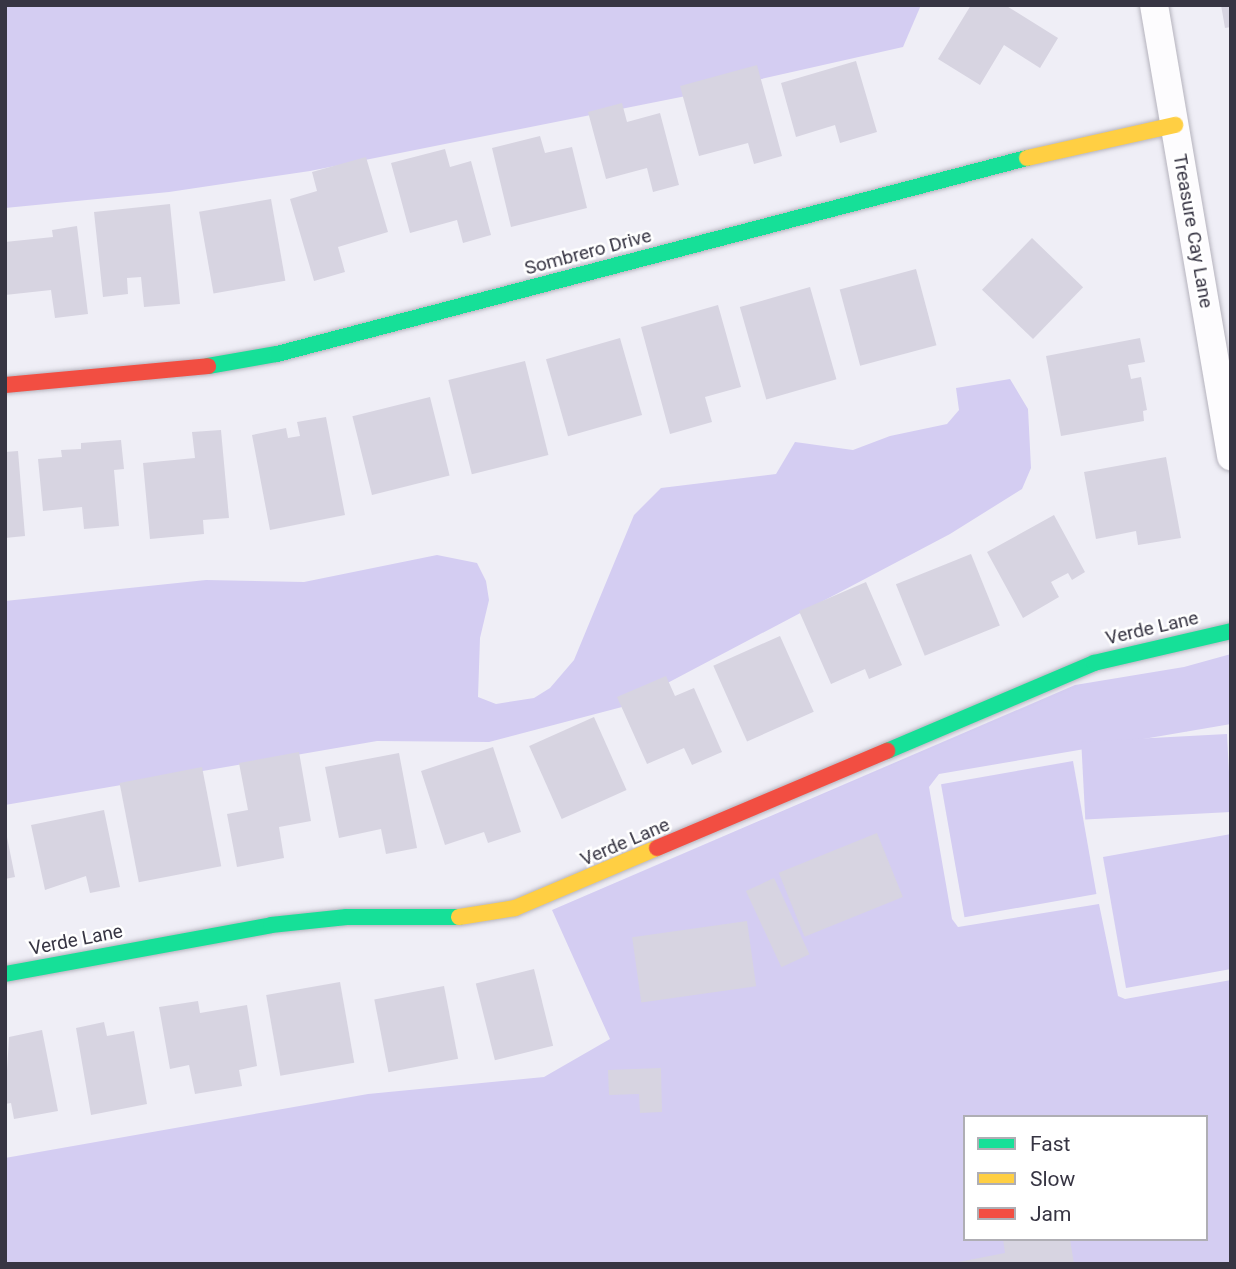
<!DOCTYPE html>
<html>
<head>
<meta charset="utf-8">
<style>
	body { margin:0 }
	#map { position:relative; width:1236px; height:1269px; overflow:hidden; background:#efeef6; font-family:Roboto,sans-serif }
	div>[style] { position:absolute }
	.green>* { inset:0; background:#d4cdf2; transform-origin:0 0 }
	.building>* { inset:0; background:#d7d4e1; transform-origin:0 0 }
	.roads { filter:drop-shadow(0 0 2px #b5b3bd) drop-shadow(0 0 2px #b5b3bd) }
	.street>* { height:28px; margin:-14px; padding:0 14px; transform-origin:14px; border-radius:14px; background:#fdfcfe }
	.fast>* { height:16px; margin:-8px; padding:0 8px; transform-origin:8px; border-radius:8px; background:#16e098 }
	.slow>* { height:16px; margin:-8px; padding:0 8px; transform-origin:8px; border-radius:8px; background:#ffcf43 }
	.jam>* { height:16px; margin:-8px; padding:0 8px; transform-origin:8px; border-radius:8px; background:#f24e42 }
	span { translate:-50% -50%; white-space:nowrap; text-align:center; line-height:1.15; -webkit-text-stroke:5px #fff; paint-order:stroke }
	.street-label { font-size:19px; color:#373543 }
	.frame { position:absolute; inset:0; border:7px solid #373543; pointer-events:none }
	.legend { position:absolute; left:963px; top:1115px; width:245px; height:126px; box-sizing:border-box; background:#fff; border:2px solid #afaeb4; margin:0; padding:9px 12px; list-style:none; font-size:21px; color:#373543 }
	.legend li { display:flex; align-items:center; gap:14px; height:35px }
	.legend b { width:35px; border:2px solid #afaeb4 }
</style>
</head>
<body>
<div id="map">
	<div class="green">
		<i style="clip-path:polygon(5px 5px,921px 5px,903px 47px,686px 96px,310px 171px,169px 192px,5px 208px)"></i>
		<i style="clip-path:polygon(1010px 379px,1028px 409px,1031px 468px,1022px 489px,950px 534px,622px 707px,489px 742px,377px 741px,5px 805px,5px 601px,206px 580px,304px 582px,437px 555px,477px 563px,486px 581px,489px 600px,480px 638px,478px 697px,496px 704px,534px 698px,550px 688px,574px 660px,634px 515px,661px 488px,776px 474px,795px 442px,853px 450px,890px 436px,947px 424px,959px 410px,956px 388px)"></i>
		<i style="clip-path:polygon(evenodd,1231px 654px,1231px 724px,939px 774px,929px 787px,952px 919px,958px 927px,1099px 904px,1118px 996px,1125px 999px,1231px 980px,1231px 1264px,5px 1264px,5px 1158px,368px 1094px,544px 1077px,610px 1039px,552px 910px,1075px 685px,1184px 667px,1231px 654px,965px 1117px,1206px 1117px,1206px 1239px,965px 1239px,965px 1117px)"></i>
		<i style="left:1227px;top:734px;width:78px;height:146px;rotate:87deg"></i>
		<i style="left:1073px;top:761px;width:135px;height:134px;rotate:80deg"></i>
		<i style="clip-path:polygon(1231px 834px,1231px 969px,1126px 988px,1103px 857px)"></i>
	</div>
	<div class="building">
		<i style="clip-path:polygon(971px 5px,1005px 5px,1058px 38px,1040px 68px,1004px 45px,980px 85px,938px 59px)"></i>
		<i style="clip-path:polygon(1221px 5px,1231px 5px,1231px 27px,1225px 28px)"></i>
		<i style="clip-path:polygon(856px 61px,877px 132px,840px 143px,835px 125px,796px 137px,781px 83px)"></i>
		<i style="clip-path:polygon(757px 65px,782px 156px,754px 164px,748px 143px,699px 156px,680px 86px)"></i>
		<i style="clip-path:polygon(622px 103px,627px 122px,660px 113px,679px 185px,653px 192px,647px 168px,606px 179px,588px 112px)"></i>
		<i style="clip-path:polygon(540px 136px,545px 153px,572px 147px,587px 208px,511px 227px,492px 148px)"></i>
		<i style="clip-path:polygon(445px 149px,450px 167px,471px 161px,491px 235px,463px 243px,457px 220px,410px 233px,391px 163px)"></i>
		<i style="clip-path:polygon(366px 157px,388px 232px,338px 247px,345px 272px,314px 281px,290px 199px,317px 191px,312px 172px)"></i>
		<i style="left:271px;top:199px;width:83px;height:73px;rotate:80deg"></i>
		<i style="clip-path:polygon(170px 204px,180px 304px,144px 307px,141px 277px,127px 278px,128px 294px,103px 297px,94px 212px)"></i>
		<i style="clip-path:polygon(77px 226px,88px 314px,55px 318px,51px 290px,5px 295px,5px 242px,53px 237px,52px 230px)"></i>
		<i style="left:1032px;top:238px;width:71px;height:72px;rotate:44deg"></i>
		<i style="left:916px;top:269px;width:79px;height:79px;rotate:75deg"></i>
		<i style="left:810px;top:287px;width:96px;height:73px;rotate:74deg"></i>
		<i style="clip-path:polygon(718px 305px,741px 387px,705px 397px,712px 422px,670px 434px,641px 327px)"></i>
		<i style="left:620px;top:338px;width:80px;height:77px;rotate:74deg"></i>
		<i style="clip-path:polygon(1140px 338px,1145px 362px,1128px 365px,1131px 379px,1141px 377px,1147px 410px,1143px 411px,1144px 421px,1061px 436px,1046px 356px)"></i>
		<i style="left:525px;top:361px;width:97px;height:79px;rotate:76deg"></i>
		<i style="left:430px;top:397px;width:81px;height:80px;rotate:76deg"></i>
		<i style="clip-path:polygon(326px 417px,345px 515px,270px 530px,252px 435px,286px 428px,288px 438px,300px 436px,297px 422px)"></i>
		<i style="clip-path:polygon(221px 430px,229px 518px,203px 520px,204px 534px,150px 539px,143px 463px,195px 458px,192px 432px)"></i>
		<i style="clip-path:polygon(121px 440px,124px 469px,114px 470px,119px 526px,84px 529px,82px 507px,43px 511px,38px 459px,62px 457px,61px 450px,81px 449px,81px 443px)"></i>
		<i style="clip-path:polygon(18px 451px,25px 536px,5px 538px,5px 452px)"></i>
		<i style="clip-path:polygon(1166px 457px,1181px 538px,1138px 545px,1136px 531px,1096px 539px,1084px 472px)"></i>
		<i style="clip-path:polygon(1054px 515px,1085px 572px,1072px 580px,1068px 573px,1051px 582px,1059px 597px,1023px 618px,987px 552px)"></i>
		<i style="left:971px;top:554px;width:77px;height:81px;rotate:68deg"></i>
		<i style="clip-path:polygon(866px 582px,902px 665px,869px 679px,865px 669px,831px 684px,799px 611px)"></i>
		<i style="left:780px;top:636px;width:83px;height:73px;rotate:66deg"></i>
		<i style="clip-path:polygon(666px 676px,675px 696px,694px 688px,722px 752px,692px 765px,684px 748px,647px 764px,617px 697px)"></i>
		<i style="left:594px;top:717px;width:80px;height:71px;rotate:66deg"></i>
		<i style="clip-path:polygon(493px 747px,521px 832px,488px 843px,484px 832px,445px 845px,421px 771px)"></i>
		<i style="clip-path:polygon(299px 752px,311px 821px,279px 827px,284px 858px,237px 867px,227px 814px,248px 810px,239px 763px)"></i>
		<i style="clip-path:polygon(399px 753px,417px 848px,386px 854px,381px 829px,339px 838px,325px 767px)"></i>
		<i style="left:202px;top:767px;width:101px;height:84px;rotate:79deg"></i>
		<i style="clip-path:polygon(104px 810px,120px 887px,90px 893px,86px 876px,45px 890px,31px 825px)"></i>
		<i style="clip-path:polygon(5px 827px,15px 877px,5px 879px)"></i>
		<i style="left:877px;top:833px;width:69px;height:106px;rotate:68deg"></i>
		<i style="left:774px;top:878px;width:84px;height:31px;rotate:65deg"></i>
		<i style="left:747px;top:921px;width:66px;height:116px;rotate:82deg"></i>
		<i style="left:534px;top:969px;width:79px;height:60px;rotate:76deg"></i>
		<i style="left:340px;top:982px;width:82px;height:75px;rotate:80deg"></i>
		<i style="left:444px;top:986px;width:74px;height:71px;rotate:79deg"></i>
		<i style="clip-path:polygon(198px 1001px,200px 1013px,247px 1005px,257px 1066px,239px 1070px,242px 1086px,195px 1094px,189px 1065px,170px 1069px,159px 1007px)"></i>
		<i style="clip-path:polygon(104px 1022px,107px 1036px,134px 1031px,147px 1104px,91px 1115px,76px 1028px)"></i>
		<i style="clip-path:polygon(42px 1030px,58px 1111px,14px 1119px,11px 1103px,5px 1104px,9px 1037px)"></i>
		<i style="clip-path:polygon(661px 1068px,662px 1112px,640px 1113px,639px 1094px,609px 1095px,608px 1070px)"></i>
		<i style="clip-path:polygon(1003px 1239px,1070px 1239px,1074px 1264px,948px 1264px,1005px 1253px)"></i>
	</div>
	<div class="roads">
		<div class="street">
			<i style="left:1154px;top:5px;width:458px;rotate:80.3deg"></i>
		</div>
		<div class="fast">
			<i style="left:208px;top:366px;width:70px;rotate:-9.9deg"></i>
			<i style="left:277px;top:354px;width:775px;rotate:-14.65deg"></i>
			<i style="left:887px;top:751px;width:225px;rotate:-23deg"></i>
			<i style="left:1094px;top:663px;width:141px;rotate:-13.1deg"></i>
			<i style="left:5px;top:974px;width:270px;rotate:-10.4deg"></i>
			<i style="left:271px;top:925px;width:76px;rotate:-6deg"></i>
			<i style="left:347px;top:917px;width:112px"></i>
		</div>
		<div class="slow">
			<i style="left:1027px;top:158px;width:152px;rotate:-12.6deg"></i>
			<i style="left:459px;top:917px;width:57px;rotate:-9.1deg"></i>
			<i style="left:515px;top:908px;width:154px;rotate:-22.9deg"></i>
		</div>
		<div class="jam">
			<i style="left:5px;top:385px;width:204px;rotate:-5.3deg"></i>
			<i style="left:657px;top:848px;width:250px;rotate:-22.9deg"></i>
		</div>
	</div>
	<div class="street-label">
		<span style="left:1193px;top:231px;rotate:80deg">Treasure Cay Lane</span>
		<span style="left:588px;top:252px;rotate:-15deg">Sombrero Drive</span>
		<span style="left:1152px;top:628px;rotate:-13deg">Verde Lane</span>
		<span style="left:625px;top:842px;rotate:-23deg">Verde Lane</span>
		<span style="left:76px;top:940px;rotate:-11deg">Verde Lane</span>
	</div>
	<div class="frame"></div>
	<ul class="legend">
	<li><b style="height:9px;background:#16e098"></b>Fast</li>
	<li><b style="height:9px;background:#ffcf43"></b>Slow</li>
	<li><b style="height:9px;background:#f24e42"></b>Jam</li>
	</ul>
</div>
</body>
</html>
